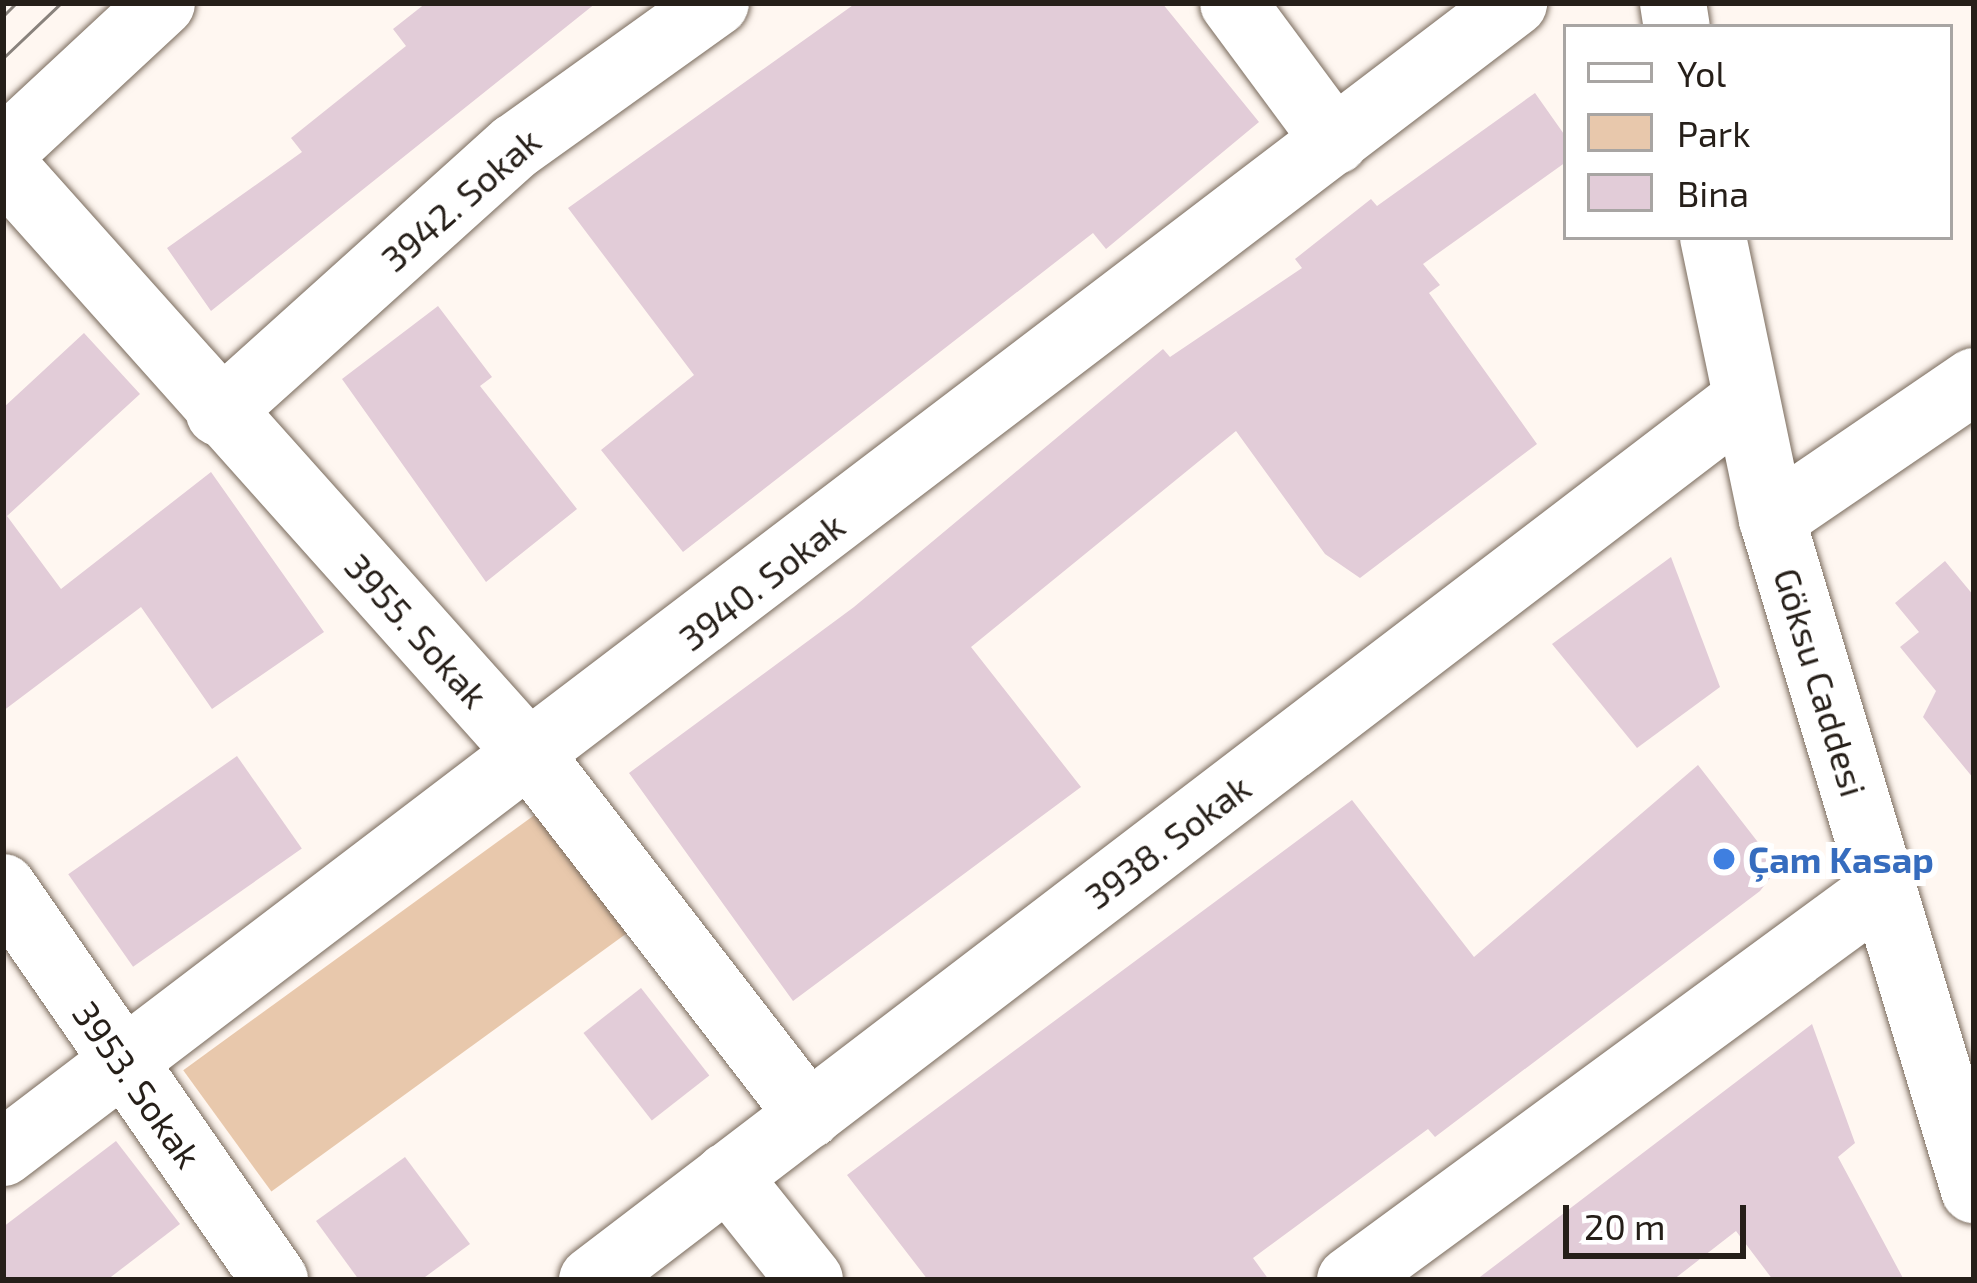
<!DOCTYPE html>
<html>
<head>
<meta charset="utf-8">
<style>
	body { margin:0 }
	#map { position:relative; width:1977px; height:1283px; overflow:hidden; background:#fff7f1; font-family:"Exo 2",sans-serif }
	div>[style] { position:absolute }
	.green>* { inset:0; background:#e8c8ac; transform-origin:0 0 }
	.building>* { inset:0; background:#e2ccd8; transform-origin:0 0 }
	.roads { filter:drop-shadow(0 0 3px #7a6b5d) drop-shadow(0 0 3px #7a6b5d) }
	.street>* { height:66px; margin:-33px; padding:0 33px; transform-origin:33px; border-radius:33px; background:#fff }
	.secondary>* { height:66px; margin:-33px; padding:0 33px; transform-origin:33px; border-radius:33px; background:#fff }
	.primary>* { height:66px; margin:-33px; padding:0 33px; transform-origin:33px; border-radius:33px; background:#fff }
	.tram>* { height:3px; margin:-1.5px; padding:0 1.5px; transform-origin:1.5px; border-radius:1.5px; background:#89827c }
	.dots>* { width:33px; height:33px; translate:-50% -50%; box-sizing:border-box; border:6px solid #fff; border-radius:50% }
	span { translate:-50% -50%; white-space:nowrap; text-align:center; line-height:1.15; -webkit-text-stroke:12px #fff; paint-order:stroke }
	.street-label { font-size:36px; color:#261f19 }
	.shop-label { font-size:36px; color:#366cbe; font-weight:700 }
	.left { translate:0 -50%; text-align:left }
	.frame { position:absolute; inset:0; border:6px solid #261f19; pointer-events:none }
	.legend { position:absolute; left:1563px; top:24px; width:390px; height:216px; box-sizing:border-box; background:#fff; border:3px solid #a8a5a3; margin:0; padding:15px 21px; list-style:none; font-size:36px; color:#261f19 }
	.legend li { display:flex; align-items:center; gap:24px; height:60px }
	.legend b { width:60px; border:3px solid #a8a5a3 }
	.scale { position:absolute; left:1563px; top:1205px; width:183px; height:54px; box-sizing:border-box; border:6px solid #261f19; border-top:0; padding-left:15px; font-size:36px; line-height:42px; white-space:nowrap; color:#261f19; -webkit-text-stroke:9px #fff; paint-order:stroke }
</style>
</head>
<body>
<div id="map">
	<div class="green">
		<i style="left:540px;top:811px;width:150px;height:441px;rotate:54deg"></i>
	</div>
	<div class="building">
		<i style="clip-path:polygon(426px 3px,596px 3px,211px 311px,167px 248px,302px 152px,291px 138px,406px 46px,393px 29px)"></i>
		<i style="clip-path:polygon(856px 3px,1162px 3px,1259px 122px,1106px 249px,1093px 233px,683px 552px,601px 450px,694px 375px,568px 208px)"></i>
		<i style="clip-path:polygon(1535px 93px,1566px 137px,1566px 162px,1423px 264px,1440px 285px,1429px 293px,1537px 444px,1360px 578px,1325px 554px,1236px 431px,971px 647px,1081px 787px,793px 1001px,629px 773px,854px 607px,1163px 349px,1170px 357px,1302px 268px,1295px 259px,1371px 199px,1377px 206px)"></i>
		<i style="clip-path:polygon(438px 306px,492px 377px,480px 386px,577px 509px,486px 582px,342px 379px)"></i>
		<i style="clip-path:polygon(84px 333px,140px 394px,7px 516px,61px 589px,211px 472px,324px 632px,212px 709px,141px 607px,3px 711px,3px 408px)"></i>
		<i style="clip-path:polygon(1671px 557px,1720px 687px,1637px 748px,1552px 644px)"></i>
		<i style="clip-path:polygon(1945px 561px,1974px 596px,1974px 779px,1923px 717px,1936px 691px,1900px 647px,1919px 632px,1895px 603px)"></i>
		<i style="left:237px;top:756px;width:113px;height:206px;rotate:55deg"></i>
		<i style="clip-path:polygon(1698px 765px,1778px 868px,1760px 891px,1435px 1137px,1428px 1129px,1253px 1258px,1269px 1280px,928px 1280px,847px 1175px,1352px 800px,1474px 957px)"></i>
		<i style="left:641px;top:988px;width:111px;height:73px;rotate:52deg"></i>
		<i style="clip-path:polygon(1812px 1024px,1855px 1143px,1838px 1157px,1904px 1280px,1773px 1280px,1736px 1231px,1673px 1280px,1476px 1280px)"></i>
		<i style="clip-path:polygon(116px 1141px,180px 1224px,107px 1280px,3px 1280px,3px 1227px)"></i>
		<i style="clip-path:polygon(405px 1157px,470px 1244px,421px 1280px,359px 1280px,316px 1221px)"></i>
	</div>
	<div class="roads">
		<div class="street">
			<i style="left:1233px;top:3px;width:172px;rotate:53.5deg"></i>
			<i style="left:3px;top:165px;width:794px;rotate:48.22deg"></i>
			<i style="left:532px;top:757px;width:453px;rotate:52.3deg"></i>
			<i style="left:219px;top:413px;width:399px;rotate:-42deg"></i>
			<i style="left:516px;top:146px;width:246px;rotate:-35.6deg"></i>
			<i style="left:1772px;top:519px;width:245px;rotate:-34.3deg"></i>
			<i style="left:3px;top:887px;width:478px;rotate:55.3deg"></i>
			<i style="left:3px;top:1153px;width:1899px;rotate:-37.27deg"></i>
			<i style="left:727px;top:1176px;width:133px;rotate:51.4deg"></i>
			<i style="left:592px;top:1280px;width:1447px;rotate:-37.36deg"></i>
			<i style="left:1350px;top:1280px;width:661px;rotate:-36.26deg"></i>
		</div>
		<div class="secondary">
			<i style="left:1673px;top:3px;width:24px;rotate:81deg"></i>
			<i style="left:1713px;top:237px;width:288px;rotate:78.2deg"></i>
			<i style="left:1772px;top:519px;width:701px;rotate:73.25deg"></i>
		</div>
		<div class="primary">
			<i style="left:3px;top:151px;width:217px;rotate:-42.9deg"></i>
		</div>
	</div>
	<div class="tram">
		<i style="left:3px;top:16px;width:18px;rotate:-45deg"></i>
		<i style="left:3px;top:58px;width:80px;rotate:-43.5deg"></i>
	</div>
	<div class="dots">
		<i style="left:1724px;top:859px;background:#3f7fe0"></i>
	</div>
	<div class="street-label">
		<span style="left:460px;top:199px;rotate:-41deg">3942. Sokak</span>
		<span style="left:761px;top:581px;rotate:-38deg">3940. Sokak</span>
		<span style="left:417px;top:630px;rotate:48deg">3955. Sokak</span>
		<span style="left:1821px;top:682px;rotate:73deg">Göksu Caddesi</span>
		<span style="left:1167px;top:841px;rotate:-37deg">3938. Sokak</span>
		<span style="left:138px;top:1084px;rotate:55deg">3953. Sokak</span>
	</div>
	<div class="shop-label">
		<span class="left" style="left:1748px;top:859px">Çam Kasap</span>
	</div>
	<div class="frame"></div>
	<ul class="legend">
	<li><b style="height:15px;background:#fff"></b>Yol</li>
	<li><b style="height:33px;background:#e8c8ac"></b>Park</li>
	<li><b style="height:33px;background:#e2ccd8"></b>Bina</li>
	</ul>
	<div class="scale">20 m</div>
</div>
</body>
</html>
